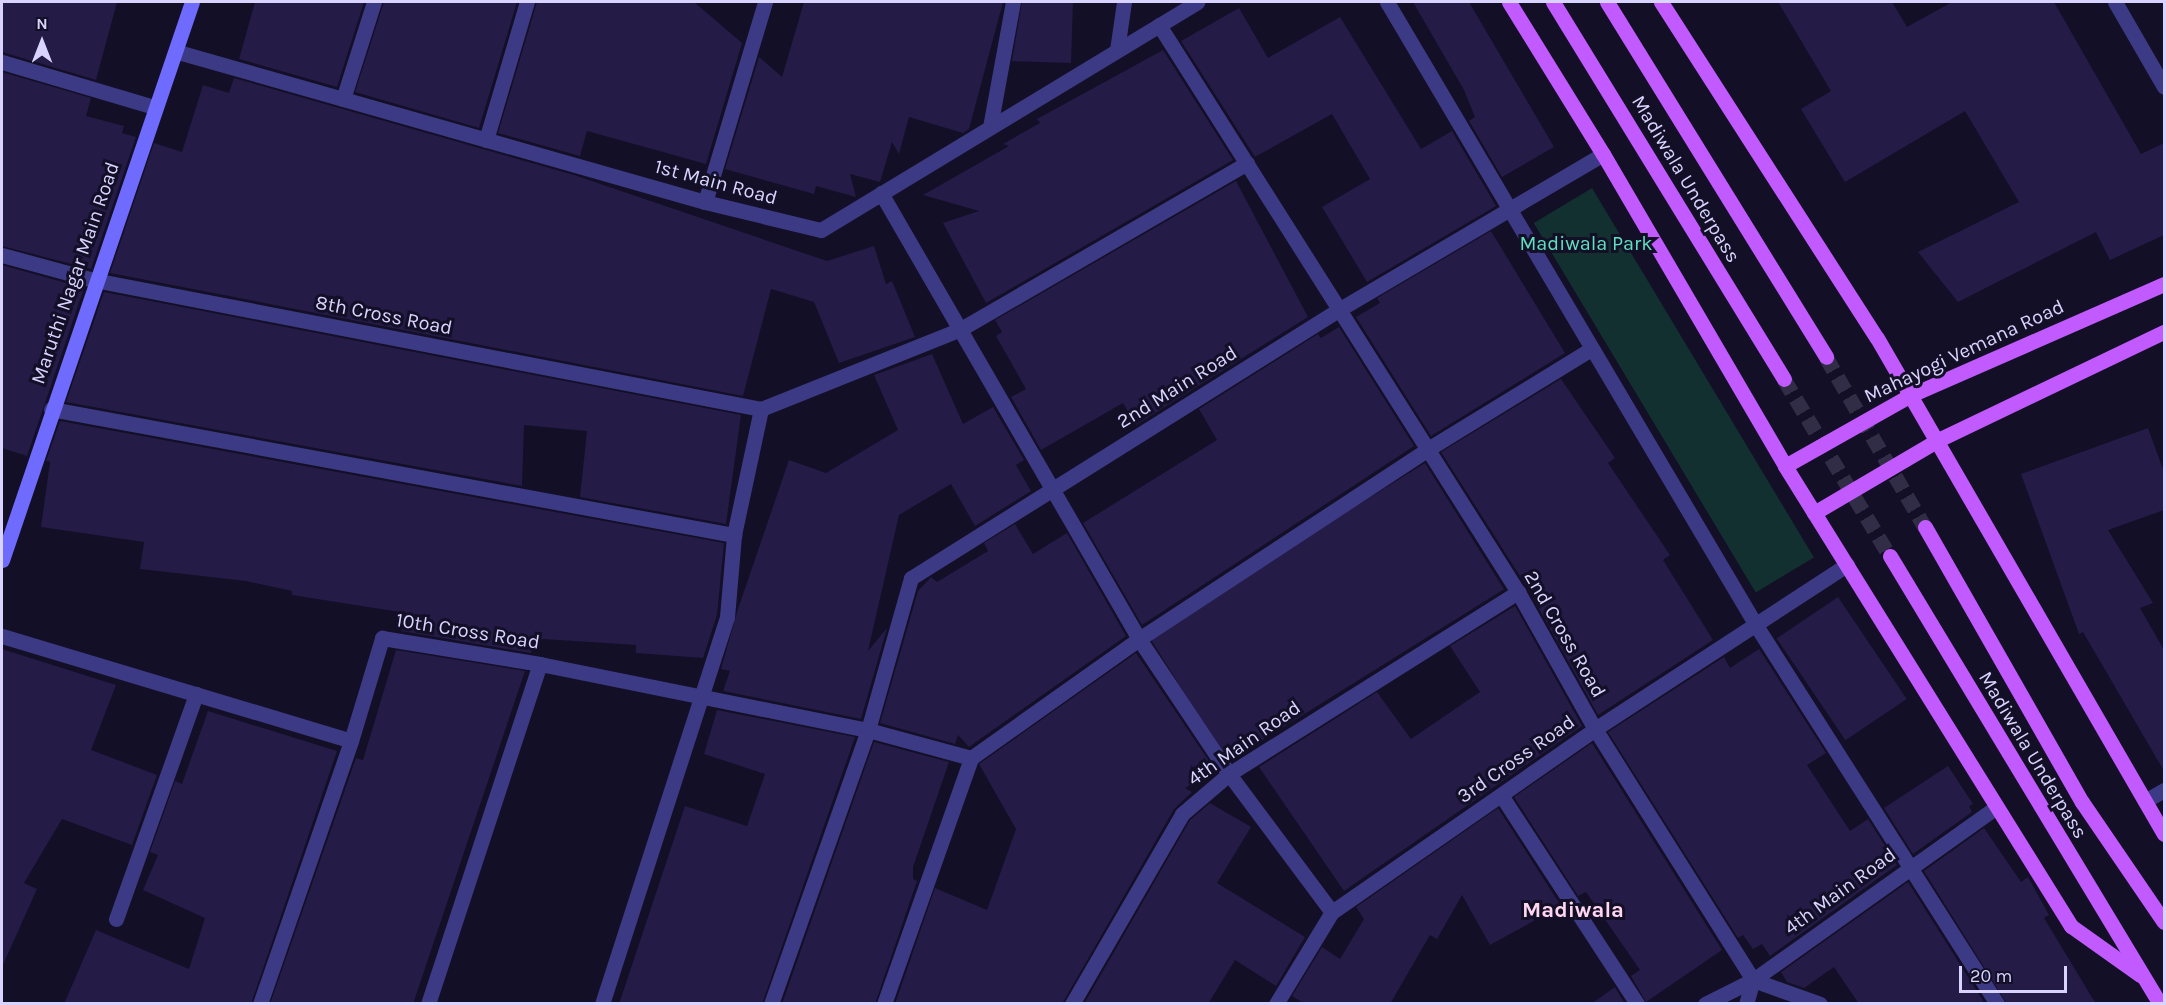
<!DOCTYPE html>
<html>
<head>
<meta charset="utf-8">
<style>
	body { margin:0 }
	#map { position:relative; width:2166px; height:1005px; overflow:hidden; background:#130f26; font-family:Karla,sans-serif }
	div>[style] { position:absolute }
	.green>* { inset:0; background:#12302f; transform-origin:0 0 }
	.building>* { inset:0; background:#241b47; transform-origin:0 0 }
	.primary-tunnel>* { height:15px; margin-top:-7.5px; transform-origin:0; background:repeating-linear-gradient(90deg,#312d47 0 15px,transparent 0 23px) }
	.minor>* { height:15px; margin:-7.5px; padding:0 7.5px; transform-origin:7.5px; border-radius:7.5px; background:#3d3a85 }
	.secondary>* { height:15px; margin:-7.5px; padding:0 7.5px; transform-origin:7.5px; border-radius:7.5px; background:#6f6bff }
	.primary>* { height:15px; margin:-7.5px; padding:0 7.5px; transform-origin:7.5px; border-radius:7.5px; background:#c25bff }
	span { translate:-50% -50%; white-space:nowrap; text-align:center; line-height:1.15; -webkit-text-stroke:6px #130f26; paint-order:stroke }
	.street-label { font-size:20px; color:#d9d4ff }
	.park-label { font-size:20px; color:#5fe0c0 }
	.quarter-label { font-size:22px; color:#ffd6f0; font-weight:700 }
	.frame { position:absolute; inset:0; border:3px solid #d9d4ff; pointer-events:none }
	.north { position:absolute; left:12px; top:12px; width:60px; height:60px; -webkit-text-stroke:4px #130f26; paint-order:stroke; rotate:0deg; font-size:16px; font-weight:700; line-height:24px; text-align:center; color:#d9d4ff }
	.north::after { content:''; display:block; margin:auto; width:21px; height:27px; background:#d9d4ff; clip-path:polygon(50% 0,100% 100%,50% 72%,0 100%) }
	.scale { position:absolute; left:1959px; top:966px; width:108px; height:27px; box-sizing:border-box; border:3px solid #d9d4ff; border-top:0; padding-left:8px; font-size:18px; line-height:21px; white-space:nowrap; color:#d9d4ff; -webkit-text-stroke:4px #130f26; paint-order:stroke }
</style>
</head>
<body>
<div id="map">
	<div class="green">
		<i style="left:1592px;top:188px;width:431px;height:68px;rotate:59deg"></i>
	</div>
	<div class="building">
		<i style="clip-path:polygon(2px 2px,117px 2px,96px 80px,2px 52px)"></i>
		<i style="clip-path:polygon(255px 2px,364px 2px,337px 87px,239px 59px)"></i>
		<i style="clip-path:polygon(384px 2px,517px 2px,479px 128px,355px 92px)"></i>
		<i style="clip-path:polygon(537px 2px,694px 2px,742px 43px,706px 164px,587px 131px,580px 156px,498px 133px)"></i>
		<i style="clip-path:polygon(804px 2px,1003px 2px,969px 129px,963px 133px,909px 117px,899px 154px,892px 142px,880px 182px,850px 174px,856px 197px,816px 186px,814px 194px,725px 169px,759px 57px,782px 77px)"></i>
		<i style="clip-path:polygon(1022px 2px,1073px 2px,1071px 63px,1012px 61px)"></i>
		<i style="clip-path:polygon(1413px 2px,1469px 2px,1554px 147px,1502px 177px,1469px 121px,1475px 117px,1464px 90px)"></i>
		<i style="clip-path:polygon(1778px 2px,1892px 2px,1907px 27px,1952px 2px,2054px 2px,2141px 154px,2164px 143px,2164px 235px,2110px 260px,2096px 232px,1958px 302px,1918px 252px,2019px 202px,1965px 111px,1845px 182px,1801px 109px,1831px 91px)"></i>
		<i style="clip-path:polygon(1239px 8px,1268px 58px,1340px 17px,1421px 149px,1452px 131px,1496px 206px,1367px 282px,1322px 207px,1370px 179px,1332px 114px,1255px 157px,1181px 41px)"></i>
		<i style="clip-path:polygon(1163px 50px,1233px 160px,986px 303px,943px 223px,979px 211px,923px 195px,1009px 146px,1003px 144px,1040px 123px,1037px 119px)"></i>
		<i style="clip-path:polygon(2px 72px,91px 98px,86px 116px,124px 126px,122px 133px,136px 137px,91px 269px,2px 246px)"></i>
		<i style="clip-path:polygon(234px 78px,574px 175px,827px 261px,874px 246px,886px 284px,892px 281px,915px 337px,839px 363px,814px 302px,771px 289px,743px 396px,110px 273px,154px 143px,182px 152px,203px 85px,229px 93px)"></i>
		<i style="clip-path:polygon(1236px 181px,1308px 317px,1136px 425px,1123px 403px,1041px 450px,1011px 397px,1026px 389px,996px 336px,1002px 332px,995px 320px)"></i>
		<i style="clip-path:polygon(1491px 231px,1565px 353px,1431px 436px,1356px 317px,1380px 303px,1377px 298px)"></i>
		<i style="clip-path:polygon(2px 265px,84px 288px,27px 456px,2px 448px)"></i>
		<i style="clip-path:polygon(104px 292px,741px 415px,726px 524px,580px 497px,587px 431px,524px 425px,522px 486px,66px 402px)"></i>
		<i style="clip-path:polygon(1339px 327px,1414px 446px,1142px 625px,1083px 523px,1217px 440px,1199px 409px,1318px 334px,1321px 338px)"></i>
		<i style="clip-path:polygon(932px 354px,963px 424px,993px 407px,1024px 460px,1016px 465px,1031px 491px,975px 526px,951px 484px,899px 515px,868px 651px,887px 628px,861px 719px,723px 691px,730px 671px,721px 669px,738px 609px,789px 460px,826px 473px,898px 430px,874px 375px)"></i>
		<i style="clip-path:polygon(1561px 379px,1615px 458px,1608px 463px,1670px 555px,1663px 560px,1713px 640px,1598px 715px,1527px 587px,1441px 452px)"></i>
		<i style="clip-path:polygon(60px 421px,724px 543px,717px 615px,703px 658px,636px 653px,636px 645px,543px 639px,535px 641px,531px 653px,401px 631px,406px 613px,292px 595px,292px 591px,246px 581px,140px 569px,144px 542px,41px 527px,50px 462px,46px 461px)"></i>
		<i style="clip-path:polygon(2148px 428px,2164px 472px,2164px 510px,2108px 530px,2153px 603px,2140px 608px,2164px 650px,2164px 771px,2083px 632px,2079px 634px,2021px 474px)"></i>
		<i style="left:1425px;top:463px;width:149px;height:326px;rotate:58deg"></i>
		<i style="clip-path:polygon(1015px 524px,1033px 554px,1067px 533px,1126px 636px,969px 747px,958px 735px,955px 744px,880px 723px,918px 591px,931px 577px,937px 582px,988px 551px,984px 543px)"></i>
		<i style="left:1838px;top:597px;width:123px;height:74px;rotate:56deg"></i>
		<i style="clip-path:polygon(1515px 606px,1582px 726px,1344px 891px,1259px 767px,1377px 692px,1411px 739px,1480px 692px,1450px 646px)"></i>
		<i style="clip-path:polygon(2px 649px,116px 685px,91px 750px,157px 775px,132px 845px,62px 819px,24px 883px,37px 889px,2px 967px)"></i>
		<i style="clip-path:polygon(1759px 649px,1826px 753px,1807px 765px,1850px 831px,1868px 819px,1897px 865px,1770px 956px,1762px 944px,1753px 949px,1743px 935px,1738px 938px,1608px 732px,1724px 657px,1730px 668px)"></i>
		<i style="clip-path:polygon(396px 650px,525px 671px,413px 1004px,270px 1004px,356px 758px,363px 760px)"></i>
		<i style="clip-path:polygon(1136px 653px,1215px 770px,1185px 788px,1192px 792px,1174px 809px,1062px 1004px,895px 1004px,935px 888px,987px 910px,1016px 829px,979px 764px)"></i>
		<i style="clip-path:polygon(717px 710px,855px 737px,762px 1004px,619px 1004px,685px 806px,747px 826px,765px 774px,704px 754px)"></i>
		<i style="clip-path:polygon(208px 711px,337px 751px,251px 1004px,64px 1004px,96px 930px,189px 969px,205px 918px,143px 890px,158px 855px,150px 852px,175px 781px,182px 784px)"></i>
		<i style="clip-path:polygon(874px 742px,949px 762px,913px 867px,913px 879px,917px 881px,875px 1004px,782px 1004px)"></i>
		<i style="clip-path:polygon(1592px 743px,1722px 950px,1646px 1002px,1631px 976px,1640px 970px,1586px 892px,1578px 896px,1514px 797px)"></i>
		<i style="clip-path:polygon(1948px 766px,1973px 804px,1969px 806px,1972px 812px,1913px 854px,1884px 808px)"></i>
		<i style="clip-path:polygon(1210px 803px,1251px 827px,1217px 883px,1305px 937px,1276px 986px,1235px 960px,1208px 1004px,1084px 1004px,1190px 820px)"></i>
		<i style="clip-path:polygon(1498px 808px,1561px 906px,1490px 945px,1462px 895px,1437px 939px,1430px 935px,1390px 1004px,1305px 1004px,1292px 996px,1322px 947px,1340px 959px,1364px 919px,1356px 907px)"></i>
		<i style="clip-path:polygon(1984px 828px,2021px 882px,2028px 877px,2049px 915px,2044px 918px,2096px 1004px,2007px 1004px,1924px 871px)"></i>
		<i style="clip-path:polygon(1908px 882px,1985px 1004px,1859px 1004px,1834px 967px,1804px 988px,1787px 982px,1781px 972px)"></i>
		<i style="clip-path:polygon(1615px 987px,1625px 1004px,1591px 1004px)"></i>
	</div>
	<div class="primary-tunnel">
		<i style="left:1826px;top:357px;width:197px;rotate:59.8deg"></i>
		<i style="left:1784px;top:379px;width:206px;rotate:59.1deg"></i>
	</div>
	<div class="minor">
		<i style="left:1387px;top:2px;width:726px;rotate:59.37deg"></i>
		<i style="left:1757px;top:627px;width:447px;rotate:57.5deg"></i>
		<i style="left:2115px;top:2px;width:98px;rotate:60deg"></i>
		<i style="left:1159px;top:25px;width:671px;rotate:57.66deg"></i>
		<i style="left:1518px;top:592px;width:157px;rotate:60.7deg"></i>
		<i style="left:1595px;top:729px;width:297px;rotate:57.8deg"></i>
		<i style="left:1117px;top:50px;width:49px;rotate:-81.7deg"></i>
		<i style="left:178px;top:52px;width:548px;rotate:15.89deg"></i>
		<i style="left:705px;top:202px;width:119px;rotate:13.6deg"></i>
		<i style="left:821px;top:230px;width:440px;rotate:-31.2deg"></i>
		<i style="left:2px;top:62px;width:159px;rotate:16.5deg"></i>
		<i style="left:343px;top:99px;width:102px;rotate:-72.3deg"></i>
		<i style="left:990px;top:127px;width:127px;rotate:-79.6deg"></i>
		<i style="left:486px;top:140px;width:144px;rotate:-73.5deg"></i>
		<i style="left:881px;top:193px;width:515px;rotate:59.95deg"></i>
		<i style="left:1139px;top:639px;width:162px;rotate:56.3deg"></i>
		<i style="left:1229px;top:774px;width:172px;rotate:53.3deg"></i>
		<i style="left:705px;top:202px;width:209px;rotate:-73.3deg"></i>
		<i style="left:2px;top:255px;width:95px;rotate:15.2deg"></i>
		<i style="left:94px;top:280px;width:679px;rotate:10.95deg"></i>
		<i style="left:51px;top:409px;width:695px;rotate:10.45deg"></i>
		<i style="left:761px;top:409px;width:213px;rotate:-21.8deg"></i>
		<i style="left:959px;top:330px;width:333px;rotate:-30.1deg"></i>
		<i style="left:2px;top:636px;width:364px;rotate:16.7deg"></i>
		<i style="left:351px;top:741px;width:108px;rotate:-73.2deg"></i>
		<i style="left:382px;top:638px;width:160px;rotate:9.3deg"></i>
		<i style="left:540px;top:664px;width:335px;rotate:11.4deg"></i>
		<i style="left:868px;top:730px;width:107px;rotate:15.2deg"></i>
		<i style="left:971px;top:758px;width:206px;rotate:-35.3deg"></i>
		<i style="left:1139px;top:639px;width:346px;rotate:-33.3deg"></i>
		<i style="left:1428px;top:449px;width:191px;rotate:-31.5deg"></i>
		<i style="left:1501px;top:795px;width:249px;rotate:56.9deg"></i>
		<i style="left:2145px;top:801px;width:22px;rotate:-30deg"></i>
		<i style="left:116px;top:919px;width:239px;rotate:-70.4deg"></i>
		<i style="left:1753px;top:980px;width:71px;rotate:19.7deg"></i>
		<i style="left:260px;top:1004px;width:278px;rotate:-70.9deg"></i>
		<i style="left:428px;top:1004px;width:358px;rotate:-71.8deg"></i>
		<i style="left:602px;top:1004px;width:407px;rotate:-72.1deg"></i>
		<i style="left:727px;top:617px;width:82px;rotate:-85.1deg"></i>
		<i style="left:734px;top:535px;width:129px;rotate:-77.9deg"></i>
		<i style="left:771px;top:1004px;width:291px;rotate:-70.5deg"></i>
		<i style="left:868px;top:730px;width:158px;rotate:-74.2deg"></i>
		<i style="left:911px;top:578px;width:506px;rotate:-32.09deg"></i>
		<i style="left:1340px;top:309px;width:305px;rotate:-30.5deg"></i>
		<i style="left:884px;top:1004px;width:261px;rotate:-70.5deg"></i>
		<i style="left:1072px;top:1004px;width:220px;rotate:-59.9deg"></i>
		<i style="left:1182px;top:814px;width:62px;rotate:-40.4deg"></i>
		<i style="left:1229px;top:774px;width:342px;rotate:-32.2deg"></i>
		<i style="left:1276px;top:1004px;width:108px;rotate:-58.7deg"></i>
		<i style="left:1332px;top:912px;width:320px;rotate:-34.8deg"></i>
		<i style="left:1595px;top:729px;width:301px;rotate:-33.1deg"></i>
		<i style="left:1705px;top:1004px;width:54px;rotate:-26.6deg"></i>
		<i style="left:1753px;top:980px;width:298px;rotate:-35.4deg"></i>
		<i style="left:1746px;top:1004px;width:25px;rotate:-74deg"></i>
	</div>
	<div class="secondary">
		<i style="left:2px;top:560px;width:589px;rotate:-71.2deg"></i>
	</div>
	<div class="primary">
		<i style="left:1509px;top:2px;width:179px;rotate:58.3deg"></i>
		<i style="left:1603px;top:154px;width:361px;rotate:59.7deg"></i>
		<i style="left:1785px;top:466px;width:542px;rotate:58.13deg"></i>
		<i style="left:2071px;top:926px;width:85px;rotate:35.4deg"></i>
		<i style="left:1553px;top:2px;width:442px;rotate:58.5deg"></i>
		<i style="left:1607px;top:2px;width:417px;rotate:58.3deg"></i>
		<i style="left:1661px;top:2px;width:399px;rotate:57.3deg"></i>
		<i style="left:1877px;top:338px;width:573px;rotate:59.95deg"></i>
		<i style="left:1785px;top:466px;width:145px;rotate:-29.4deg"></i>
		<i style="left:1911px;top:395px;width:276px;rotate:-23.7deg"></i>
		<i style="left:1814px;top:513px;width:142px;rotate:-30.5deg"></i>
		<i style="left:1936px;top:441px;width:253px;rotate:-25.6deg"></i>
		<i style="left:1925px;top:527px;width:317px;rotate:60.3deg"></i>
		<i style="left:2082px;top:802px;width:145px;rotate:55.7deg"></i>
		<i style="left:1890px;top:556px;width:523px;rotate:58.92deg"></i>
	</div>
	<div class="street-label">
		<span style="left:1686px;top:179px;rotate:59deg">Madiwala Underpass</span>
		<span style="left:716px;top:182px;rotate:15deg">1st Main Road</span>
		<span style="left:75px;top:273px;rotate:-71deg">Maruthi Nagar Main Road</span>
		<span style="left:384px;top:315px;rotate:11deg">8th Cross Road</span>
		<span style="left:1964px;top:351px;rotate:-25deg">Mahayogi Vemana Road</span>
		<span style="left:1177px;top:387px;rotate:-32deg">2nd Main Road</span>
		<span style="left:468px;top:631px;rotate:9deg">10th Cross Road</span>
		<span style="left:1565px;top:634px;rotate:60deg">2nd Cross Road</span>
		<span style="left:1244px;top:743px;rotate:-35deg">4th Main Road</span>
		<span style="left:2033px;top:755px;rotate:59deg">Madiwala Underpass</span>
		<span style="left:1516px;top:759px;rotate:-35deg">3rd Cross Road</span>
		<span style="left:1840px;top:891px;rotate:-36deg">4th Main Road</span>
	</div>
	<div class="park-label">
		<span style="left:1586px;top:243px">Madiwala Park</span>
	</div>
	<div class="quarter-label">
		<span style="left:1573px;top:911px">Madiwala</span>
	</div>
	<div class="frame"></div>
	<div class="north">N</div>
	<div class="scale">20 m</div>
</div>
</body>
</html>
